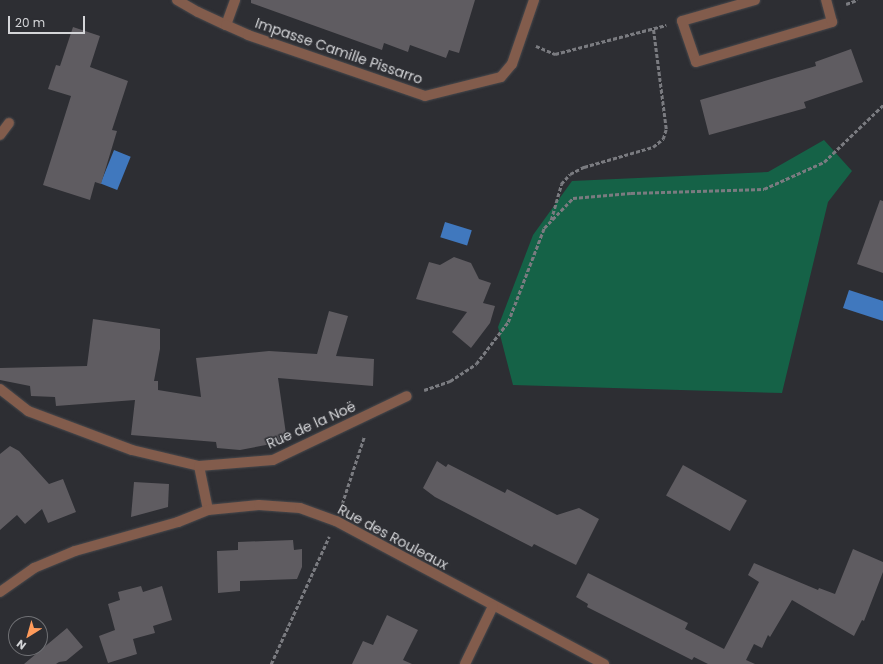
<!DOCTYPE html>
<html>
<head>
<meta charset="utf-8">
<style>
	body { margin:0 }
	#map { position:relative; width:883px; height:664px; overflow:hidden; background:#2d2e33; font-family:Poppins,sans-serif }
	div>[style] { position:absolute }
	.green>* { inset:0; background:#156247 }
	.water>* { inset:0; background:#4078be; transform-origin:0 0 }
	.building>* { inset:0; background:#5f5c61; transform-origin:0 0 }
	.path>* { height:2.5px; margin-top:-1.25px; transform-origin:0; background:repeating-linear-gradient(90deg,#7a7b80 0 4px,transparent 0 6px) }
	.roads { filter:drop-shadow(0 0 1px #48494d) drop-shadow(0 0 1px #48494d) }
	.minor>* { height:10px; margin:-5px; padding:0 5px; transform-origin:5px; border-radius:5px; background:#825c4c }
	span { translate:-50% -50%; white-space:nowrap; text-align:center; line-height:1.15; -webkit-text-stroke:3px #2d2e33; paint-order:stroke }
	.street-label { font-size:14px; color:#d4d5d8 }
	.north { position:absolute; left:8px; top:616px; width:40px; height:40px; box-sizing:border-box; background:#2d2e33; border:1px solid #707175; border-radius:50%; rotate:217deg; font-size:11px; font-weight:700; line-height:16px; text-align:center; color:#d4d5d8 }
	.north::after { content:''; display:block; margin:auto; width:14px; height:18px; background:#ff9b5b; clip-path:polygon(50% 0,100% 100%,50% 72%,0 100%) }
	.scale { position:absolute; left:8px; top:16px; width:77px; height:18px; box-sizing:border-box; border:2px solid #d4d5d8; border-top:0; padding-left:5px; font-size:12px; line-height:14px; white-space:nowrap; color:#d4d5d8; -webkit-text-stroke:3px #2d2e33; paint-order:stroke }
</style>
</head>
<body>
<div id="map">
	<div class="green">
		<i style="clip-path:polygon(824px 140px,852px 171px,828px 202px,782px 393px,513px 385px,498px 327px,533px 235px,572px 181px,768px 172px)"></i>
	</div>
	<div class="water">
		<i style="left:114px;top:150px;width:18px;height:36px;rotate:22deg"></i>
		<i style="left:445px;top:222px;width:28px;height:16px;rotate:17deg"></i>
		<i style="clip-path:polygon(849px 290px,883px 301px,883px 321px,843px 308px)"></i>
	</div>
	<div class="building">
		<i style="clip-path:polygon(251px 0,475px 0,459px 53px,449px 50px,446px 58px,410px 45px,408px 52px,384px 43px,382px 50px,251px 3px)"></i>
		<i style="clip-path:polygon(73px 27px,100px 36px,90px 67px,128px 81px,112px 130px,117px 131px,101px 184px,95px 182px,90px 200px,43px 185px,71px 96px,48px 89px,56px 65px,60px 66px)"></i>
		<i style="clip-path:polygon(851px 49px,863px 82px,804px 102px,806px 108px,709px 135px,700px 100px,816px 66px,815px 62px)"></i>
		<i style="clip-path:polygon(880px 200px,883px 201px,883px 273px,857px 264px)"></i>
		<i style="clip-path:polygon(454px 257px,471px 263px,479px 279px,491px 283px,483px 303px,495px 306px,490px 323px,471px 348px,452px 332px,467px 312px,416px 299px,429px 262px,440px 265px)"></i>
		<i style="clip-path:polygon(329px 311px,348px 316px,336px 356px,374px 359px,373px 386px,278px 378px,287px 441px,240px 450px,217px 448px,216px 442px,131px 435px,135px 400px,56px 406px,55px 397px,31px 396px,30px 386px,0 380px,0 368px,87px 366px,93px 319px,160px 329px,160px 349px,154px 381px,158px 381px,158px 390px,201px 397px,196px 358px,269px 351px,317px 354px)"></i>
		<i style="clip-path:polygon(10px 446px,19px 451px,49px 484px,63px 479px,76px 512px,48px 523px,42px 509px,25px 524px,17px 515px,0 530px,0 454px)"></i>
		<i style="clip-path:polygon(437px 461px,446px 467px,448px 464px,505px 493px,507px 489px,557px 515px,579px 508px,599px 519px,576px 565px,534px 544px,532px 547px,435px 497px,423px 488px)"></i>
		<i style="left:683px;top:465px;width:73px;height:35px;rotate:29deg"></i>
		<i style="clip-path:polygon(134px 482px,169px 484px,168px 507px,131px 517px)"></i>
		<i style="clip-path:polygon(293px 540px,294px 550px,302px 549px,302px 567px,297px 579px,240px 581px,240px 591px,218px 593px,217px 551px,238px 550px,238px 542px)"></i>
		<i style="clip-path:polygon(853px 549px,883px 562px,883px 572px,864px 621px,862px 620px,854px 636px,792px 600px,770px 637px,768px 635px,762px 648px,754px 644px,746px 660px,755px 664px,708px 664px,694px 657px,692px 660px,587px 607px,588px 604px,576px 597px,588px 573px,688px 623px,685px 629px,724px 649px,759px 582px,748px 575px,754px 563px,818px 590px,819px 588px,835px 594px)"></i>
		<i style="clip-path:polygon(141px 586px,143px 592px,162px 586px,172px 620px,153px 626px,155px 633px,133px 639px,137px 654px,108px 663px,99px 636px,115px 630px,108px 604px,120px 600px,118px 592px)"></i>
		<i style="clip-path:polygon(387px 615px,418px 630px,403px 660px,412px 664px,352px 664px,363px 641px,373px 645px)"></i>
		<i style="clip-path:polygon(67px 628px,83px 647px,66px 661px,59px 662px,56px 664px,24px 664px)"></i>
	</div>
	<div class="path">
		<i style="left:846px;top:4px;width:12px;rotate:-20deg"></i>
		<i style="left:536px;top:46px;width:21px;rotate:23deg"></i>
		<i style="left:555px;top:54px;width:115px;rotate:-14.6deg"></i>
		<i style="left:551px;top:220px;width:37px;rotate:-74deg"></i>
		<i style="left:561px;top:184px;width:13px;rotate:-48deg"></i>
		<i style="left:570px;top:174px;width:16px;rotate:-27deg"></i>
		<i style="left:584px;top:167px;width:72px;rotate:-16.2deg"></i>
		<i style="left:653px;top:147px;width:13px;rotate:-39deg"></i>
		<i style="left:663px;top:139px;width:10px;rotate:-73deg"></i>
		<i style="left:666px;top:129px;width:102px;rotate:-97.3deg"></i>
		<i style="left:424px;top:390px;width:28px;rotate:-19deg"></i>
		<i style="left:450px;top:381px;width:31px;rotate:-33deg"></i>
		<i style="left:476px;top:364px;width:53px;rotate:-52.7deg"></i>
		<i style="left:508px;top:322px;width:101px;rotate:-69deg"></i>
		<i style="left:544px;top:228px;width:42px;rotate:-46deg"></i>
		<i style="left:573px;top:198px;width:58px;rotate:-4.9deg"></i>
		<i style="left:631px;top:193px;width:133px;rotate:-1.7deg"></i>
		<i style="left:764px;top:189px;width:66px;rotate:-24.2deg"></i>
		<i style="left:824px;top:162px;width:82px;rotate:-44deg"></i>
		<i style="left:342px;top:504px;width:71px;rotate:-71.8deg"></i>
		<i style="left:271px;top:664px;width:140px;rotate:-65.5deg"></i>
	</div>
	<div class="roads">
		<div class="minor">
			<i style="left:177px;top:0;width:24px;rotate:30deg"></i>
			<i style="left:198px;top:12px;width:31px;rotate:25deg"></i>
			<i style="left:226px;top:25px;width:27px;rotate:-70deg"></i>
			<i style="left:755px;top:0;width:76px;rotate:164deg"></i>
			<i style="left:682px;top:21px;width:43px;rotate:71.1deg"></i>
			<i style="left:696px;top:62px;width:142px;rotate:-16.4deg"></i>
			<i style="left:832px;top:22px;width:23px;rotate:-105deg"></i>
			<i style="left:226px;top:25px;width:24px;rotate:24deg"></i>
			<i style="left:248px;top:35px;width:187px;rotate:19deg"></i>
			<i style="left:425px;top:96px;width:78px;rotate:-14deg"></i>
			<i style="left:501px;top:77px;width:17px;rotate:-50deg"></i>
			<i style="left:512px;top:64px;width:68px;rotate:-71deg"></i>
			<i style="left:0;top:135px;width:15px;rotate:-53deg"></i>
			<i style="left:0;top:389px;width:36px;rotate:38deg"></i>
			<i style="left:28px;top:411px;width:111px;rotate:20.6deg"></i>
			<i style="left:132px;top:450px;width:69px;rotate:13.4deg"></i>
			<i style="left:199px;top:466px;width:45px;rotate:78.4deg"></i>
			<i style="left:199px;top:466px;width:74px;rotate:-4.6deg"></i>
			<i style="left:273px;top:460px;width:148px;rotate:-25.5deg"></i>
			<i style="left:0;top:592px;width:42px;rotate:-35.2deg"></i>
			<i style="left:34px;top:568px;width:44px;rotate:-22.5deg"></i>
			<i style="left:75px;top:551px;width:107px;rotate:-15.7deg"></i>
			<i style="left:178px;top:522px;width:32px;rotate:-22deg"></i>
			<i style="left:208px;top:510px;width:51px;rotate:-5.6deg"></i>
			<i style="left:259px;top:505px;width:41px;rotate:4.2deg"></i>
			<i style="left:300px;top:508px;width:38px;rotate:20deg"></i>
			<i style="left:336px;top:521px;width:304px;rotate:28.1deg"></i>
			<i style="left:465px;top:664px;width:64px;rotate:-64.2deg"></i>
		</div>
	</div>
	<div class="street-label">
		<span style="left:339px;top:51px;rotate:19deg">Impasse Camille Pissarro</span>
		<span style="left:311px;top:425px;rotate:-24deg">Rue de la Noë</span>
		<span style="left:393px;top:537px;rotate:28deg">Rue des Rouleaux</span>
	</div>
	<div class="north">N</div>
	<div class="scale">20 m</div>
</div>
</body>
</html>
